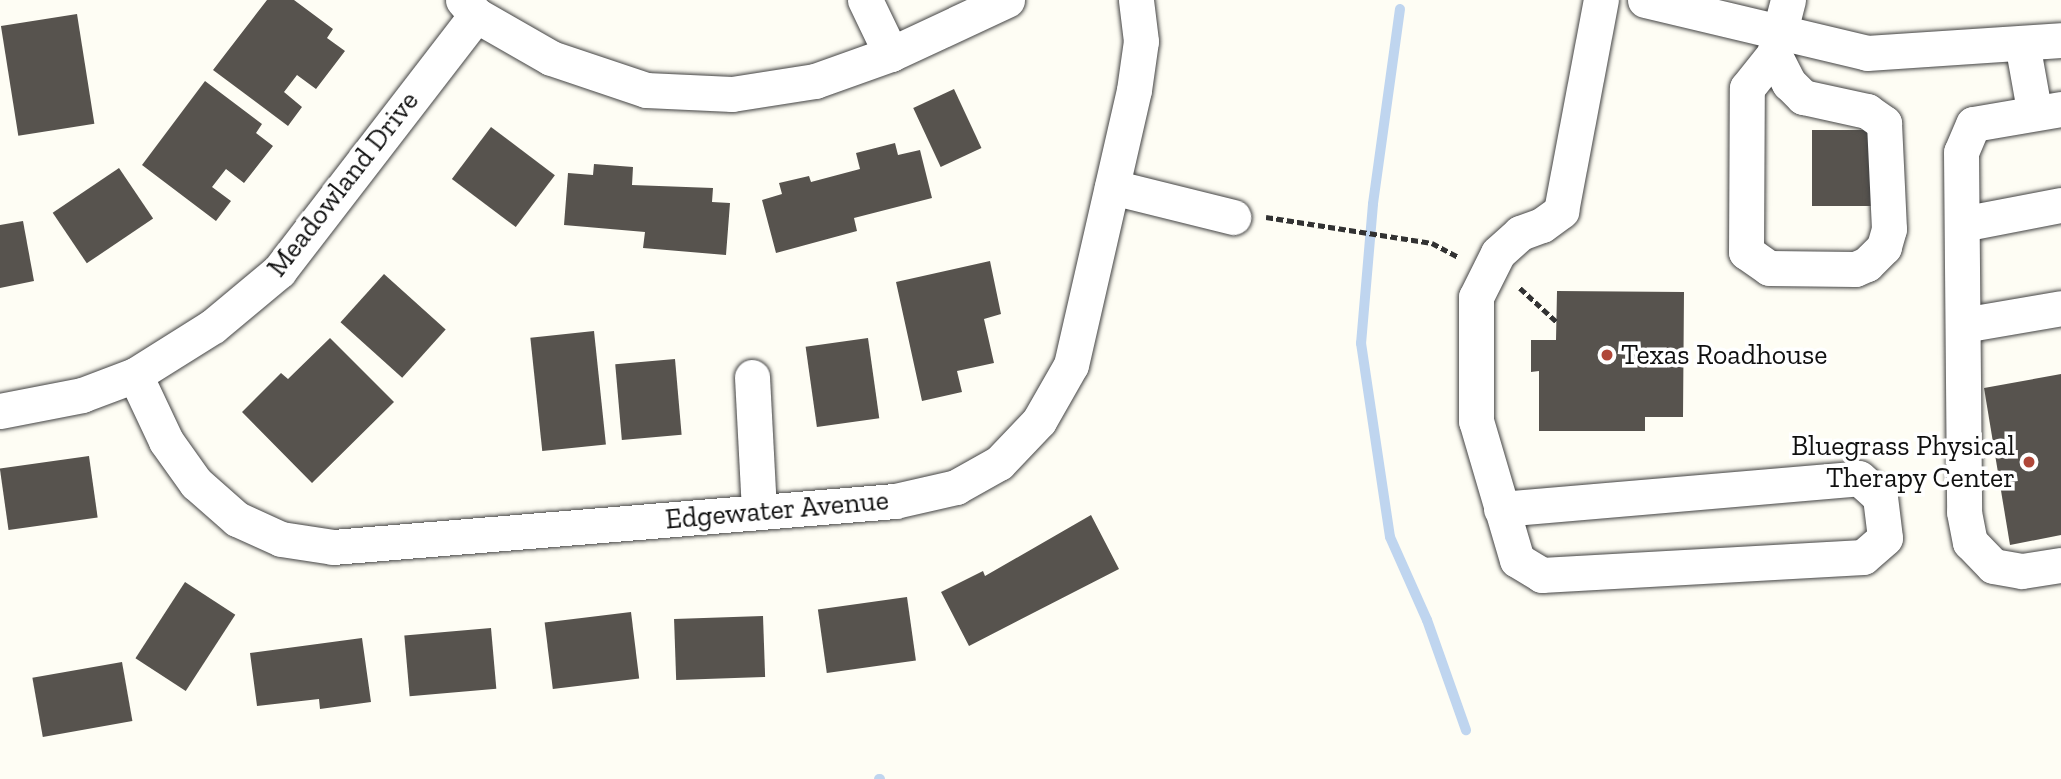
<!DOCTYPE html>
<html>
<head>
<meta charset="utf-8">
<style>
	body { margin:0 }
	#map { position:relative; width:2061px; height:779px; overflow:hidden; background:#fefdf4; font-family:"Zilla Slab",serif }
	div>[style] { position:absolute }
	.stream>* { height:10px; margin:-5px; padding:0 5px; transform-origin:5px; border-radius:5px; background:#bfd5ef }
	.building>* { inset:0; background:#57534e; transform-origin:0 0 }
	.path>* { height:4.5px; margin-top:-2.25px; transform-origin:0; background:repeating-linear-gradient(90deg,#323232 0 7px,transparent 0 10.5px) }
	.roads { filter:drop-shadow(0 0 2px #434343) drop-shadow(0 0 2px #434343) }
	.minor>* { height:35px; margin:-17.5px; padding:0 17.5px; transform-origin:17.5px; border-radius:17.5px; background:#fff }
	.dots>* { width:19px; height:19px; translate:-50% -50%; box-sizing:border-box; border:4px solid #fff; border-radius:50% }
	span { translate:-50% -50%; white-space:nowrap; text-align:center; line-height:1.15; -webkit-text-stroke:7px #fff; paint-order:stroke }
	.street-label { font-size:28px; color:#101010 }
	.poi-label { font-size:28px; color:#101010 }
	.left { translate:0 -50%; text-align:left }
	.right { translate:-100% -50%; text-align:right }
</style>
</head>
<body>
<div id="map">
	<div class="stream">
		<i style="left:1400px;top:9px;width:197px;rotate:97.9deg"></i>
		<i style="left:1373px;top:204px;width:140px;rotate:94.9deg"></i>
		<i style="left:1361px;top:343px;width:196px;rotate:81.5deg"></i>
		<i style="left:1390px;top:537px;width:91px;rotate:66deg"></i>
		<i style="left:1427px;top:620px;width:117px;rotate:70.5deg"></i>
		<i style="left:879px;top:779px;width:1px"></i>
	</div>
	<div class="building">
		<i style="clip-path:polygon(267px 0,294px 0,333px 29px,327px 38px,345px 51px,316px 89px,297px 75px,284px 92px,302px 107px,288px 126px,213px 70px)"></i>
		<i style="left:77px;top:14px;width:111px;height:77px;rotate:81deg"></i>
		<i style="clip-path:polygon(205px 81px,262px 124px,256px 133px,273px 146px,244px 183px,226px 169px,212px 187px,231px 201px,216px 221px,142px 165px)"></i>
		<i style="left:954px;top:89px;width:65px;height:45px;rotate:65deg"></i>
		<i style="left:491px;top:127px;width:80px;height:65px;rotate:37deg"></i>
		<i style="left:1812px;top:130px;width:61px;height:76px"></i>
		<i style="clip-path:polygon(895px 143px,898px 155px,920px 150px,932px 198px,854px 218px,857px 231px,776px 253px,762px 200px,782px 194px,779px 183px,809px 176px,811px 182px,860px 169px,856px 153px)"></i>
		<i style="clip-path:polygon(594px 164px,633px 167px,632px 185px,713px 188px,712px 202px,730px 203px,726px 255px,643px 248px,645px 232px,564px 225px,568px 173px,593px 175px)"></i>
		<i style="left:119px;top:168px;width:61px;height:80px;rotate:56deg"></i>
		<i style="clip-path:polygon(23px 221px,34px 281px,0 288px,0 225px)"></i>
		<i style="clip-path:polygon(990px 261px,1001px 314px,984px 319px,994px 363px,957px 371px,962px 392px,922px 401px,896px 282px)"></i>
		<i style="left:384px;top:274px;width:83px;height:65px;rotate:42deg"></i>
		<i style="clip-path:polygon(1557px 291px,1684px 292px,1683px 417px,1645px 417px,1645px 431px,1539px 431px,1539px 371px,1531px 372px,1531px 340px,1556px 340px)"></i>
		<i style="left:594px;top:331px;width:114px;height:64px;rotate:84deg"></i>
		<i style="clip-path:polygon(330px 338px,394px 402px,312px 483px,242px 412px,281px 373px,288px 379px)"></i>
		<i style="left:868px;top:338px;width:81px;height:63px;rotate:82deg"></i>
		<i style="left:675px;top:359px;width:76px;height:60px;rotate:85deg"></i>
		<i style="clip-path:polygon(2061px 374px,2061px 535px,2010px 545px,1984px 388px)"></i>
		<i style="left:89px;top:456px;width:62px;height:90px;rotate:82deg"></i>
		<i style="clip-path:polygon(1091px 515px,1119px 569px,969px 646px,941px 592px,983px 571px,985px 576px)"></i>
		<i style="left:185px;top:582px;width:60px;height:91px;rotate:33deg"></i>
		<i style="left:907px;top:597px;width:64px;height:90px;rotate:82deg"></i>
		<i style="left:631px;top:612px;width:67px;height:87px;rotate:83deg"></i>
		<i style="left:763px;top:616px;width:61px;height:89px;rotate:88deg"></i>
		<i style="left:491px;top:628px;width:61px;height:87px;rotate:85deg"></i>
		<i style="clip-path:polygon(362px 638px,371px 702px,320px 709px,319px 699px,257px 706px,250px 653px)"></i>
		<i style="left:122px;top:662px;width:60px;height:91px;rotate:80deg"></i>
	</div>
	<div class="path">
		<i style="left:1266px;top:217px;width:168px;rotate:8.9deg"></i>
		<i style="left:1432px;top:243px;width:30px;rotate:28deg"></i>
		<i style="left:1520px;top:288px;width:50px;rotate:42.6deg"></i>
	</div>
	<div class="roads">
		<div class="minor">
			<i style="left:463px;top:0;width:20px;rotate:49deg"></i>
			<i style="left:476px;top:15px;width:86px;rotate:29.8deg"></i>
			<i style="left:551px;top:58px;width:100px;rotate:18.6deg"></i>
			<i style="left:646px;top:90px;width:86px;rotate:2.7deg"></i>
			<i style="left:732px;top:94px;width:84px;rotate:-8.9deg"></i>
			<i style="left:815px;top:81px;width:81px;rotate:-19.6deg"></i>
			<i style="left:891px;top:54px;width:128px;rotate:-25deg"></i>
			<i style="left:865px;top:0;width:60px;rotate:64.3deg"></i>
			<i style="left:1645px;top:0;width:228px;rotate:13.4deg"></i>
			<i style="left:1867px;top:53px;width:194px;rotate:-3.8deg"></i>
			<i style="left:2022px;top:43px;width:68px;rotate:79.8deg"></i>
			<i style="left:1774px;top:54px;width:33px;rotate:63deg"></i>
			<i style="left:1789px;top:83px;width:20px;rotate:45deg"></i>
			<i style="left:1803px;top:97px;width:66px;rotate:12.3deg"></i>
			<i style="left:1867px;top:111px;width:21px;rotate:35deg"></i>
			<i style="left:1884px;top:123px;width:106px;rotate:87.3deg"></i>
			<i style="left:1889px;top:229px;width:19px;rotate:106deg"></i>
			<i style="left:1884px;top:247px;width:24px;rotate:135deg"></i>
			<i style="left:1867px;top:264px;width:13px;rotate:157deg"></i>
			<i style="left:1855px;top:269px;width:86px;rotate:-179.3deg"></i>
			<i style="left:1769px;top:268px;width:28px;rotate:-145deg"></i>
			<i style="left:1746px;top:252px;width:164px;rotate:-89.7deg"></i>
			<i style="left:1747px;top:88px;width:43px;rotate:-51.5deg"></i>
			<i style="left:1774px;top:54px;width:56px;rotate:-75.5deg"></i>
			<i style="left:2061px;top:109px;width:89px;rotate:170.3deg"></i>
			<i style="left:1973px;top:124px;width:30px;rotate:113deg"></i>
			<i style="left:1961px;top:152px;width:360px;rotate:89.5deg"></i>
			<i style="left:1964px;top:512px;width:31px;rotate:79deg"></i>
			<i style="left:1970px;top:542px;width:33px;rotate:46deg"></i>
			<i style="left:1993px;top:566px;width:29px;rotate:10deg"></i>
			<i style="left:2022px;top:571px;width:39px;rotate:-9deg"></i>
			<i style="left:1112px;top:187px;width:125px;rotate:13.9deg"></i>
			<i style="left:1962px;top:224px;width:101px;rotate:-10.9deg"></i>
			<i style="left:1963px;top:325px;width:99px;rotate:-9.8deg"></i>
			<i style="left:135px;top:375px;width:73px;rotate:64.8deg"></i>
			<i style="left:166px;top:441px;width:52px;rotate:54.5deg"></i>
			<i style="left:196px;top:483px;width:55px;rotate:41.3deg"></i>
			<i style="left:237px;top:519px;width:48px;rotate:24.4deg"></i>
			<i style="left:281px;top:539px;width:53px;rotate:8.7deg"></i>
			<i style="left:333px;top:547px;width:564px;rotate:-4.68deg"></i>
			<i style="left:895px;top:501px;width:63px;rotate:-12.9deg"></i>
			<i style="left:956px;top:487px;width:49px;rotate:-29.2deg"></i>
			<i style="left:999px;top:463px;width:58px;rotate:-46.4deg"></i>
			<i style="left:1039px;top:421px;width:64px;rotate:-60.3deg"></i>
			<i style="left:1071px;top:365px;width:282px;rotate:-77.1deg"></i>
			<i style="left:1134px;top:90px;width:49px;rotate:-81.9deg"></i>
			<i style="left:1141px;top:41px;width:41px;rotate:-97deg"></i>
			<i style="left:752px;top:377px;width:135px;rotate:87deg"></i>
			<i style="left:0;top:411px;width:84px;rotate:-11deg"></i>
			<i style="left:82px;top:395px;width:57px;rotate:-20.7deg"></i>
			<i style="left:135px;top:375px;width:92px;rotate:-32.1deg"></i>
			<i style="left:213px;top:326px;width:86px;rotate:-39.8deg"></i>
			<i style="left:279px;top:271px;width:323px;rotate:-52.4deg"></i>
			<i style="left:1501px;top:509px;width:359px;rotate:-4.9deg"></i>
			<i style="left:1859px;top:478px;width:28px;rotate:42deg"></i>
			<i style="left:1880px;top:497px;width:41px;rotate:83deg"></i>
			<i style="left:1885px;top:538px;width:29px;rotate:139deg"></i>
			<i style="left:1863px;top:557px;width:322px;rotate:176.8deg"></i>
			<i style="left:1542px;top:575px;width:29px;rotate:-149deg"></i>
			<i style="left:1517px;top:560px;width:145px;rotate:-106.4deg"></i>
			<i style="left:1476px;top:421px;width:124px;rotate:-90deg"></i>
			<i style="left:1476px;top:297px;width:49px;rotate:-63.4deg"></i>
			<i style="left:1498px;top:253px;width:30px;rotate:-42deg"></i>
			<i style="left:1520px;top:233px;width:23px;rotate:-20deg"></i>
			<i style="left:1542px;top:225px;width:24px;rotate:-36deg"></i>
			<i style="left:1561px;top:211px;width:215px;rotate:-79.3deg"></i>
		</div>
	</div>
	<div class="dots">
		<i style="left:1607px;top:355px;background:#af4739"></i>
		<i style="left:2029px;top:462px;background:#af4739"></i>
	</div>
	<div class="street-label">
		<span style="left:343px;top:184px;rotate:-52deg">Meadowland Drive</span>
		<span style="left:777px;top:510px;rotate:-5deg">Edgewater Avenue</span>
	</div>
	<div class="poi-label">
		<span class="left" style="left:1621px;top:355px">Texas Roadhouse</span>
		<span class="right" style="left:2015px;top:462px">Bluegrass Physical<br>Therapy Center</span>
	</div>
</div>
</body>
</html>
